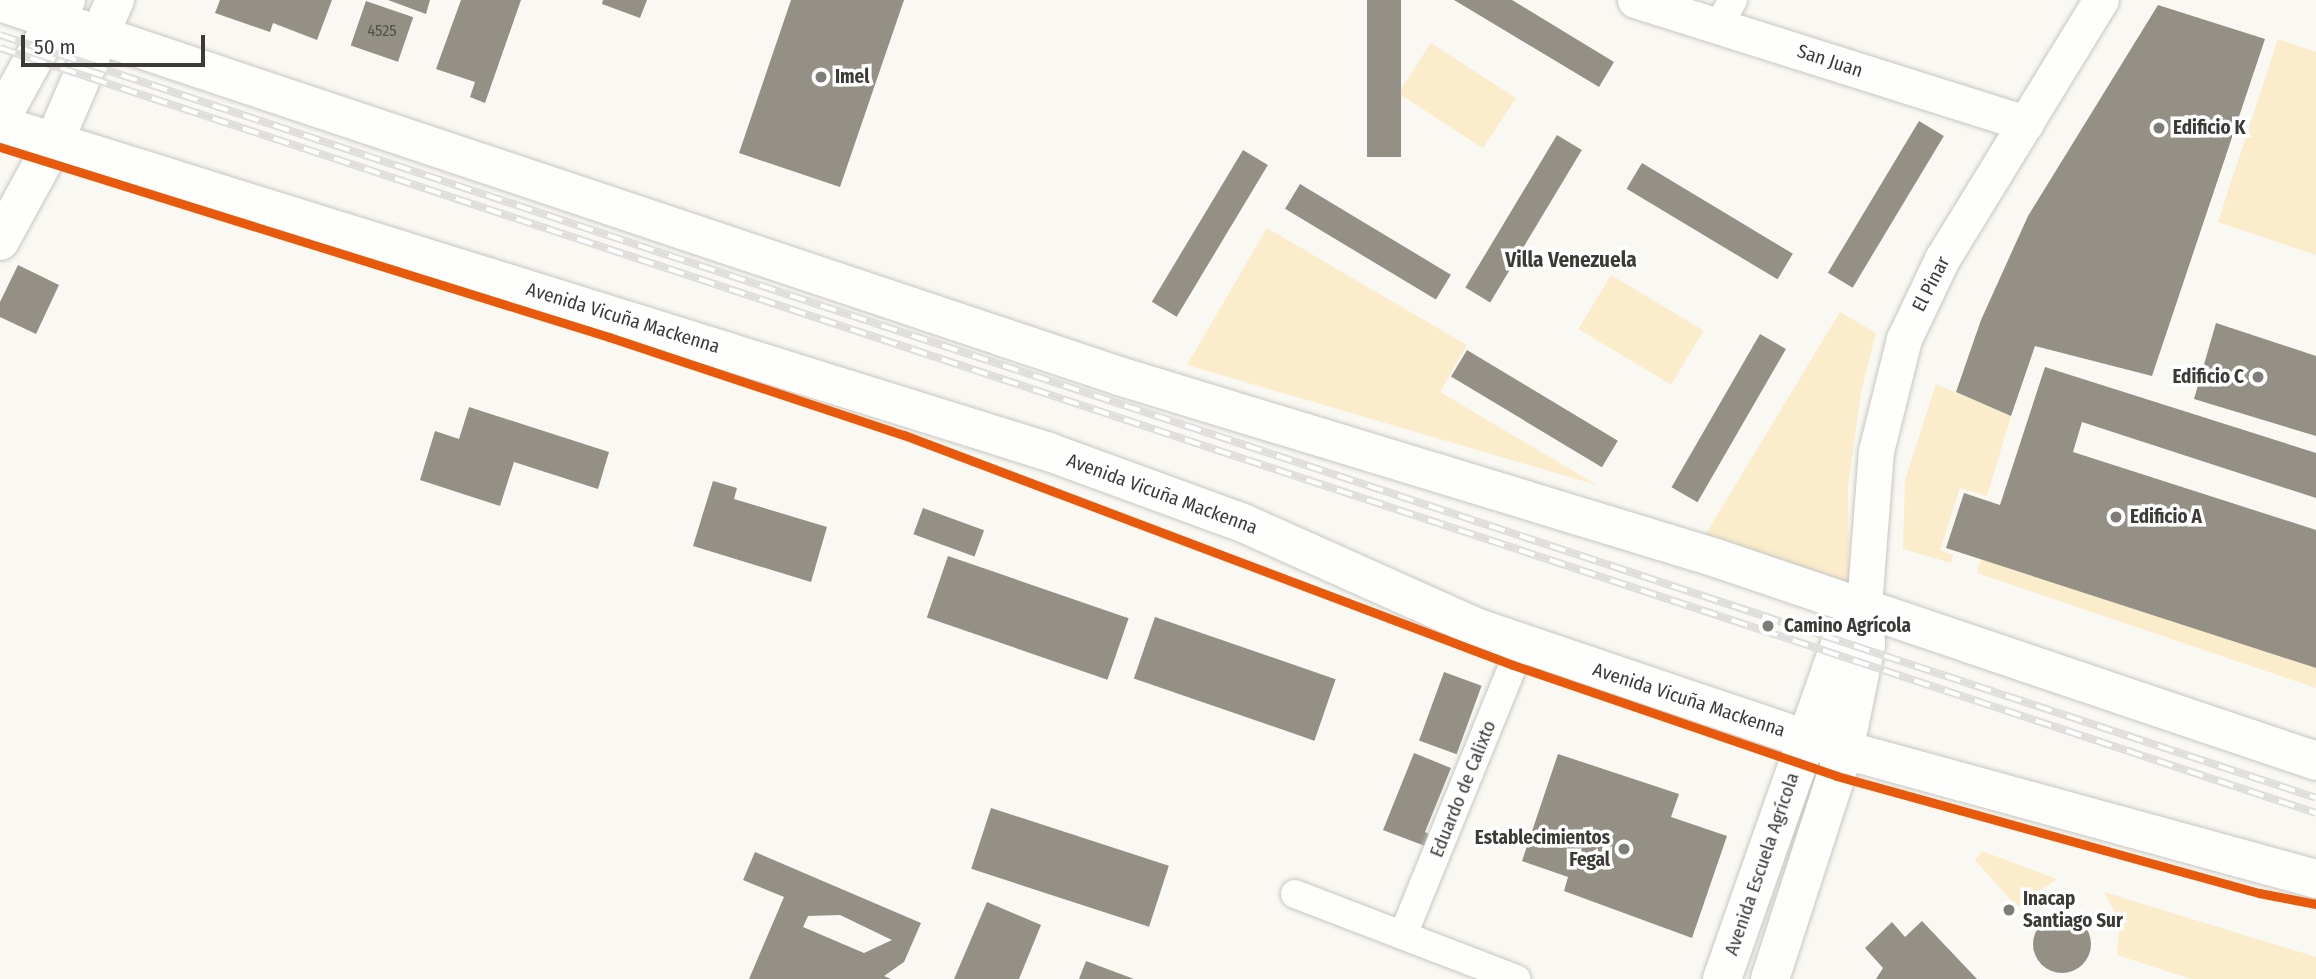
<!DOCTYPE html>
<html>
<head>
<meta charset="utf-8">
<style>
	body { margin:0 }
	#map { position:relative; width:2316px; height:979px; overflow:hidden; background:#faf8f2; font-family:"Fira Sans Condensed",sans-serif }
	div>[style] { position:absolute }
	.green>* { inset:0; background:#fbeccb; transform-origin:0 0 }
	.building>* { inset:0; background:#949085; transform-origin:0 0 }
	.round { border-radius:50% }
	.roads { filter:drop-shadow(0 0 2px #c7c6c2) drop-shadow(0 0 2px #c7c6c2) }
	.minor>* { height:28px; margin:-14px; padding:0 14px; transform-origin:14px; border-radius:14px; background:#fefefd }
	.tertiary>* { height:35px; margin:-17.5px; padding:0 17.5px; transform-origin:17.5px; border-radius:17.5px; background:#fefefd }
	.secondary>* { height:38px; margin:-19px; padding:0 19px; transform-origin:19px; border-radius:19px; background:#fefefd }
	.primary>* { height:38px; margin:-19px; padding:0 19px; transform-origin:19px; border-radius:19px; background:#fefefd }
	.rail>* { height:8px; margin-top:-4px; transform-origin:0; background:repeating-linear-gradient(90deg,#fff 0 16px,#dfdedc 0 32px); box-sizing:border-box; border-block:2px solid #dfdedc }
	.cycleway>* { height:9px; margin:-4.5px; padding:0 4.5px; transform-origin:4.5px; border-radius:4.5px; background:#e8590c }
	.dots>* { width:19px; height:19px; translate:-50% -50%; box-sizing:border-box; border:4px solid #fff; border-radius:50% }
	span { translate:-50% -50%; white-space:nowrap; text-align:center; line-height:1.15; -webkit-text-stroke:7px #fff; paint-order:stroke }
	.number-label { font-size:16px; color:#52504a }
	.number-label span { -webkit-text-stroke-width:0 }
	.street-label { font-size:19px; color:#3c3a36 }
	.poi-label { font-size:19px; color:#3c3a36; font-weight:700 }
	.left { translate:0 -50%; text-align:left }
	.right { translate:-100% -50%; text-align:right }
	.neighbourhood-label { font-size:21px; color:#3c3a36; font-weight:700 }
	.scale { position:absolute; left:21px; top:35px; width:184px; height:32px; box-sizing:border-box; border:4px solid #3c3a36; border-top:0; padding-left:9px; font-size:21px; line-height:24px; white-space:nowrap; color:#3c3a36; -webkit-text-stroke:5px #fff; paint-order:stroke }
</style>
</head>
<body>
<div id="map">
	<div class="green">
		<i style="clip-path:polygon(2278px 39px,2316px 52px,2316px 255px,2218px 222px)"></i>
		<i style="left:1431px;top:43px;width:101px;height:60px;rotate:33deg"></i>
		<i style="clip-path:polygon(1267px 228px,1467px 345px,1440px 392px,1597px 485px,1187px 365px)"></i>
		<i style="left:1611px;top:275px;width:108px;height:63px;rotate:31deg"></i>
		<i style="clip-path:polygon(1840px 312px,1876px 333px,1861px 392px,1848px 487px,1849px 589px,1704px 537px)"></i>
		<i style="clip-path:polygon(1936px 384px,2011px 416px,1987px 496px,1960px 488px,1940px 550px,1953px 555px,1951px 563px,1903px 549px,1905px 480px)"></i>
		<i style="clip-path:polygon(1981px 559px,2316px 668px,2316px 688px,1977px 573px)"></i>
		<i style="clip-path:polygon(1982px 851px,2057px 879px,2017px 907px,1975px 860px)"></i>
		<i style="clip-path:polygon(2104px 892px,2316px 957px,2316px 979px,2191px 979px,2117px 955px,2120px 922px)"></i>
	</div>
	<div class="building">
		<i style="clip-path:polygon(220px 0,332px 0,317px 40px,273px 23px,270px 32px,215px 13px)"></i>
		<i style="clip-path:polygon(388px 0,430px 0,426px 14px)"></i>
		<i style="clip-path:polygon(461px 0,521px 0,485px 103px,470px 97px,475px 82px,436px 69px)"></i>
		<i style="clip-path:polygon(603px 0,647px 0,640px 18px,602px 4px)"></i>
		<i style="clip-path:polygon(791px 0,904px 0,840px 187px,739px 153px)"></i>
		<i style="left:1367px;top:0;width:34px;height:157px"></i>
		<i style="clip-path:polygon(1454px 0,1512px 0,1614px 62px,1599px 87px)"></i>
		<i style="left:366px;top:1px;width:50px;height:47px;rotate:19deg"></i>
		<i style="clip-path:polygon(2158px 5px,2265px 39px,2152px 376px,2035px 346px,2011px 416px,1956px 392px,1981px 320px,2028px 216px)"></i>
		<i style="left:1919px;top:121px;width:29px;height:177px;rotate:31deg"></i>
		<i style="left:1557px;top:135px;width:29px;height:178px;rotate:31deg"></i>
		<i style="left:1243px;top:150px;width:29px;height:177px;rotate:31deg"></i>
		<i style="left:1642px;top:163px;width:176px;height:30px;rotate:31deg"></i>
		<i style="left:1300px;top:184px;width:176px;height:29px;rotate:31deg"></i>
		<i style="clip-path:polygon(18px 265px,59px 285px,36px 334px,0 317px,0 302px)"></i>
		<i style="clip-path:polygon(2216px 323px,2316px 356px,2316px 436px,2194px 399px)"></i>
		<i style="left:1760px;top:334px;width:30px;height:177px;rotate:30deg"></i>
		<i style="left:1467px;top:350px;width:176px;height:31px;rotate:31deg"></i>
		<i style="clip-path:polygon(2045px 367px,2316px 453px,2316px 498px,2082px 422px,2073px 452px,2316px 530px,2316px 668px,1946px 548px,1964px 493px,2000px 505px)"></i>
		<i style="clip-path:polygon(469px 407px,609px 452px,598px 489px,514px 462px,500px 506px,420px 480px,435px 431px,459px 439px)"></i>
		<i style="clip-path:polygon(713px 481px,737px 488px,734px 499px,827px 527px,811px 582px,693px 546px)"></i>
		<i style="left:923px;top:508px;width:65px;height:28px;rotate:20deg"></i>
		<i style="left:948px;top:556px;width:191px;height:65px;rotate:19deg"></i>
		<i style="left:1155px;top:617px;width:191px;height:65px;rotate:19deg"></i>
		<i style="left:1444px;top:672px;width:40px;height:73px;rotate:20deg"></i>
		<i style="clip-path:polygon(1414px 753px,1451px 768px,1425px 832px,1429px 834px,1425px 846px,1383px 830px)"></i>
		<i style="clip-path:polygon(1558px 754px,1679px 794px,1671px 817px,1727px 836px,1692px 938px,1564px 891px,1568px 877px,1522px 861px)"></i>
		<i style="left:991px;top:808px;width:187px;height:64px;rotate:18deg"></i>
		<i style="clip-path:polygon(evenodd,755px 852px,921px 923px,904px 962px,884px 976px,891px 979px,749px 979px,784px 897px,743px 880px,755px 852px,840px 915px,892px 940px,864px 953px,803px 927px,808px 916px,840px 915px)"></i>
		<i style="clip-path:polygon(987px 902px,1041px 925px,1019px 979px,954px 979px)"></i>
		<i class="round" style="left:2033px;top:915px;width:58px;height:58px"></i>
		<i style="clip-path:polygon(1922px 921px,1977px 979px,1876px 979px,1883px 968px,1865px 948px,1892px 922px,1905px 937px)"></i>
		<i style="clip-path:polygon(1086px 961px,1134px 979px,1079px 979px)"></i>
	</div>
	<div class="roads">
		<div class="minor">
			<i style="left:1718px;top:26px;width:30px;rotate:-60deg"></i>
			<i style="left:1295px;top:894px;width:237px;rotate:21deg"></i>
			<i style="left:1403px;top:935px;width:314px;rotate:-67.8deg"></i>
		</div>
		<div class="tertiary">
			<i style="left:1635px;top:0;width:410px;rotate:17.5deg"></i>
			<i style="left:1864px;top:606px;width:155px;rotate:-85.6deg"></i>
			<i style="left:1876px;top:451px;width:115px;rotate:-76deg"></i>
			<i style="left:1904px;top:339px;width:89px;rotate:-64.6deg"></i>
			<i style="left:1942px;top:259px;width:304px;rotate:-58.5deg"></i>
		</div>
		<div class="secondary">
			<i style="left:0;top:120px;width:137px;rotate:-61.2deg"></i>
			<i style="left:0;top:241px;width:113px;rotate:-61.4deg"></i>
			<i style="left:54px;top:142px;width:155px;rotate:-66.8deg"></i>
			<i style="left:1722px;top:979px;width:356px;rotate:-70.6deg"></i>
			<i style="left:1840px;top:643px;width:44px;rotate:-57deg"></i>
			<i style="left:1770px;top:979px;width:240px;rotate:-72deg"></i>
			<i style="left:1844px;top:751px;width:108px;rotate:-78.3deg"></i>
			<i style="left:1866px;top:645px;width:39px;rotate:-93deg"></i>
		</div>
		<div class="primary">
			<i style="left:0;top:2px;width:1180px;rotate:18.48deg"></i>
			<i style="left:1119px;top:376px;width:624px;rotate:16.95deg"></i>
			<i style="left:1716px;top:558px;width:633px;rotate:18.69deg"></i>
			<i style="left:0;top:125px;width:1099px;rotate:17.31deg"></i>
			<i style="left:1049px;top:452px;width:207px;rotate:20.1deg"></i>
			<i style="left:1243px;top:523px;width:254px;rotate:24.1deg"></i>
			<i style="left:1475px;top:627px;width:348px;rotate:18.7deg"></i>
			<i style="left:1805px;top:739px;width:530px;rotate:15.32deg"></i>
		</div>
	</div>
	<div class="rail">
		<i style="left:0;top:35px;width:2438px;rotate:18.23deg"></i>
		<i style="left:0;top:48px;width:2439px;rotate:18.28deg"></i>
	</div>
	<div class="cycleway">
		<i style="left:0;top:147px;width:638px;rotate:17.33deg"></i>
		<i style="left:609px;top:337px;width:311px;rotate:18.4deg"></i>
		<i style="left:904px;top:435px;width:651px;rotate:20.69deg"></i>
		<i style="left:1513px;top:665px;width:342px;rotate:18.9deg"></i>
		<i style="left:1837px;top:776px;width:438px;rotate:15.5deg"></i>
		<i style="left:2259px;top:893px;width:58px;rotate:10.9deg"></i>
	</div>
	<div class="dots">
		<i style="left:821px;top:77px;background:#7e7c78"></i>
		<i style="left:2159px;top:128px;background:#7e7c78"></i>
		<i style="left:2258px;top:377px;background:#7e7c78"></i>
		<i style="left:2116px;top:517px;background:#7e7c78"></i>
		<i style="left:1768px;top:626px;background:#7e7c78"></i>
		<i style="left:1624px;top:849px;background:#7e7c78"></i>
		<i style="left:2009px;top:910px;background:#7e7c78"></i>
	</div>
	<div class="number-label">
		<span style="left:382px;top:31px">4525</span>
	</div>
	<div class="street-label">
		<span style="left:1830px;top:61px;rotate:18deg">San Juan</span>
		<span style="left:1931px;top:284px;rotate:-63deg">El Pinar</span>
		<span style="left:623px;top:318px;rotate:17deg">Avenida Vicuña Mackenna</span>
		<span style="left:1162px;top:494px;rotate:20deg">Avenida Vicuña Mackenna</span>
		<span style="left:1689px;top:700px;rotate:18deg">Avenida Vicuña Mackenna</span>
		<span style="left:1463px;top:789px;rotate:-68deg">Eduardo de Calixto</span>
		<span style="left:1762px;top:864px;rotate:-71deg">Avenida Escuela Agrícola</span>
	</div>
	<div class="poi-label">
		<span class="left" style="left:835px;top:77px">Imel</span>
		<span class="left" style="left:2173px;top:128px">Edificio K</span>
		<span class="right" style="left:2244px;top:377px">Edificio C</span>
		<span class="left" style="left:2130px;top:517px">Edificio A</span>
		<span class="left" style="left:1784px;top:626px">Camino Agrícola</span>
		<span class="right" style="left:1610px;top:849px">Establecimientos<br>Fegal</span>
		<span class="left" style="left:2023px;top:910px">Inacap<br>Santiago Sur</span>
	</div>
	<div class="neighbourhood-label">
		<span style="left:1571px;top:260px">Villa Venezuela</span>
	</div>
	<div class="scale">50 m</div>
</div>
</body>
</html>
